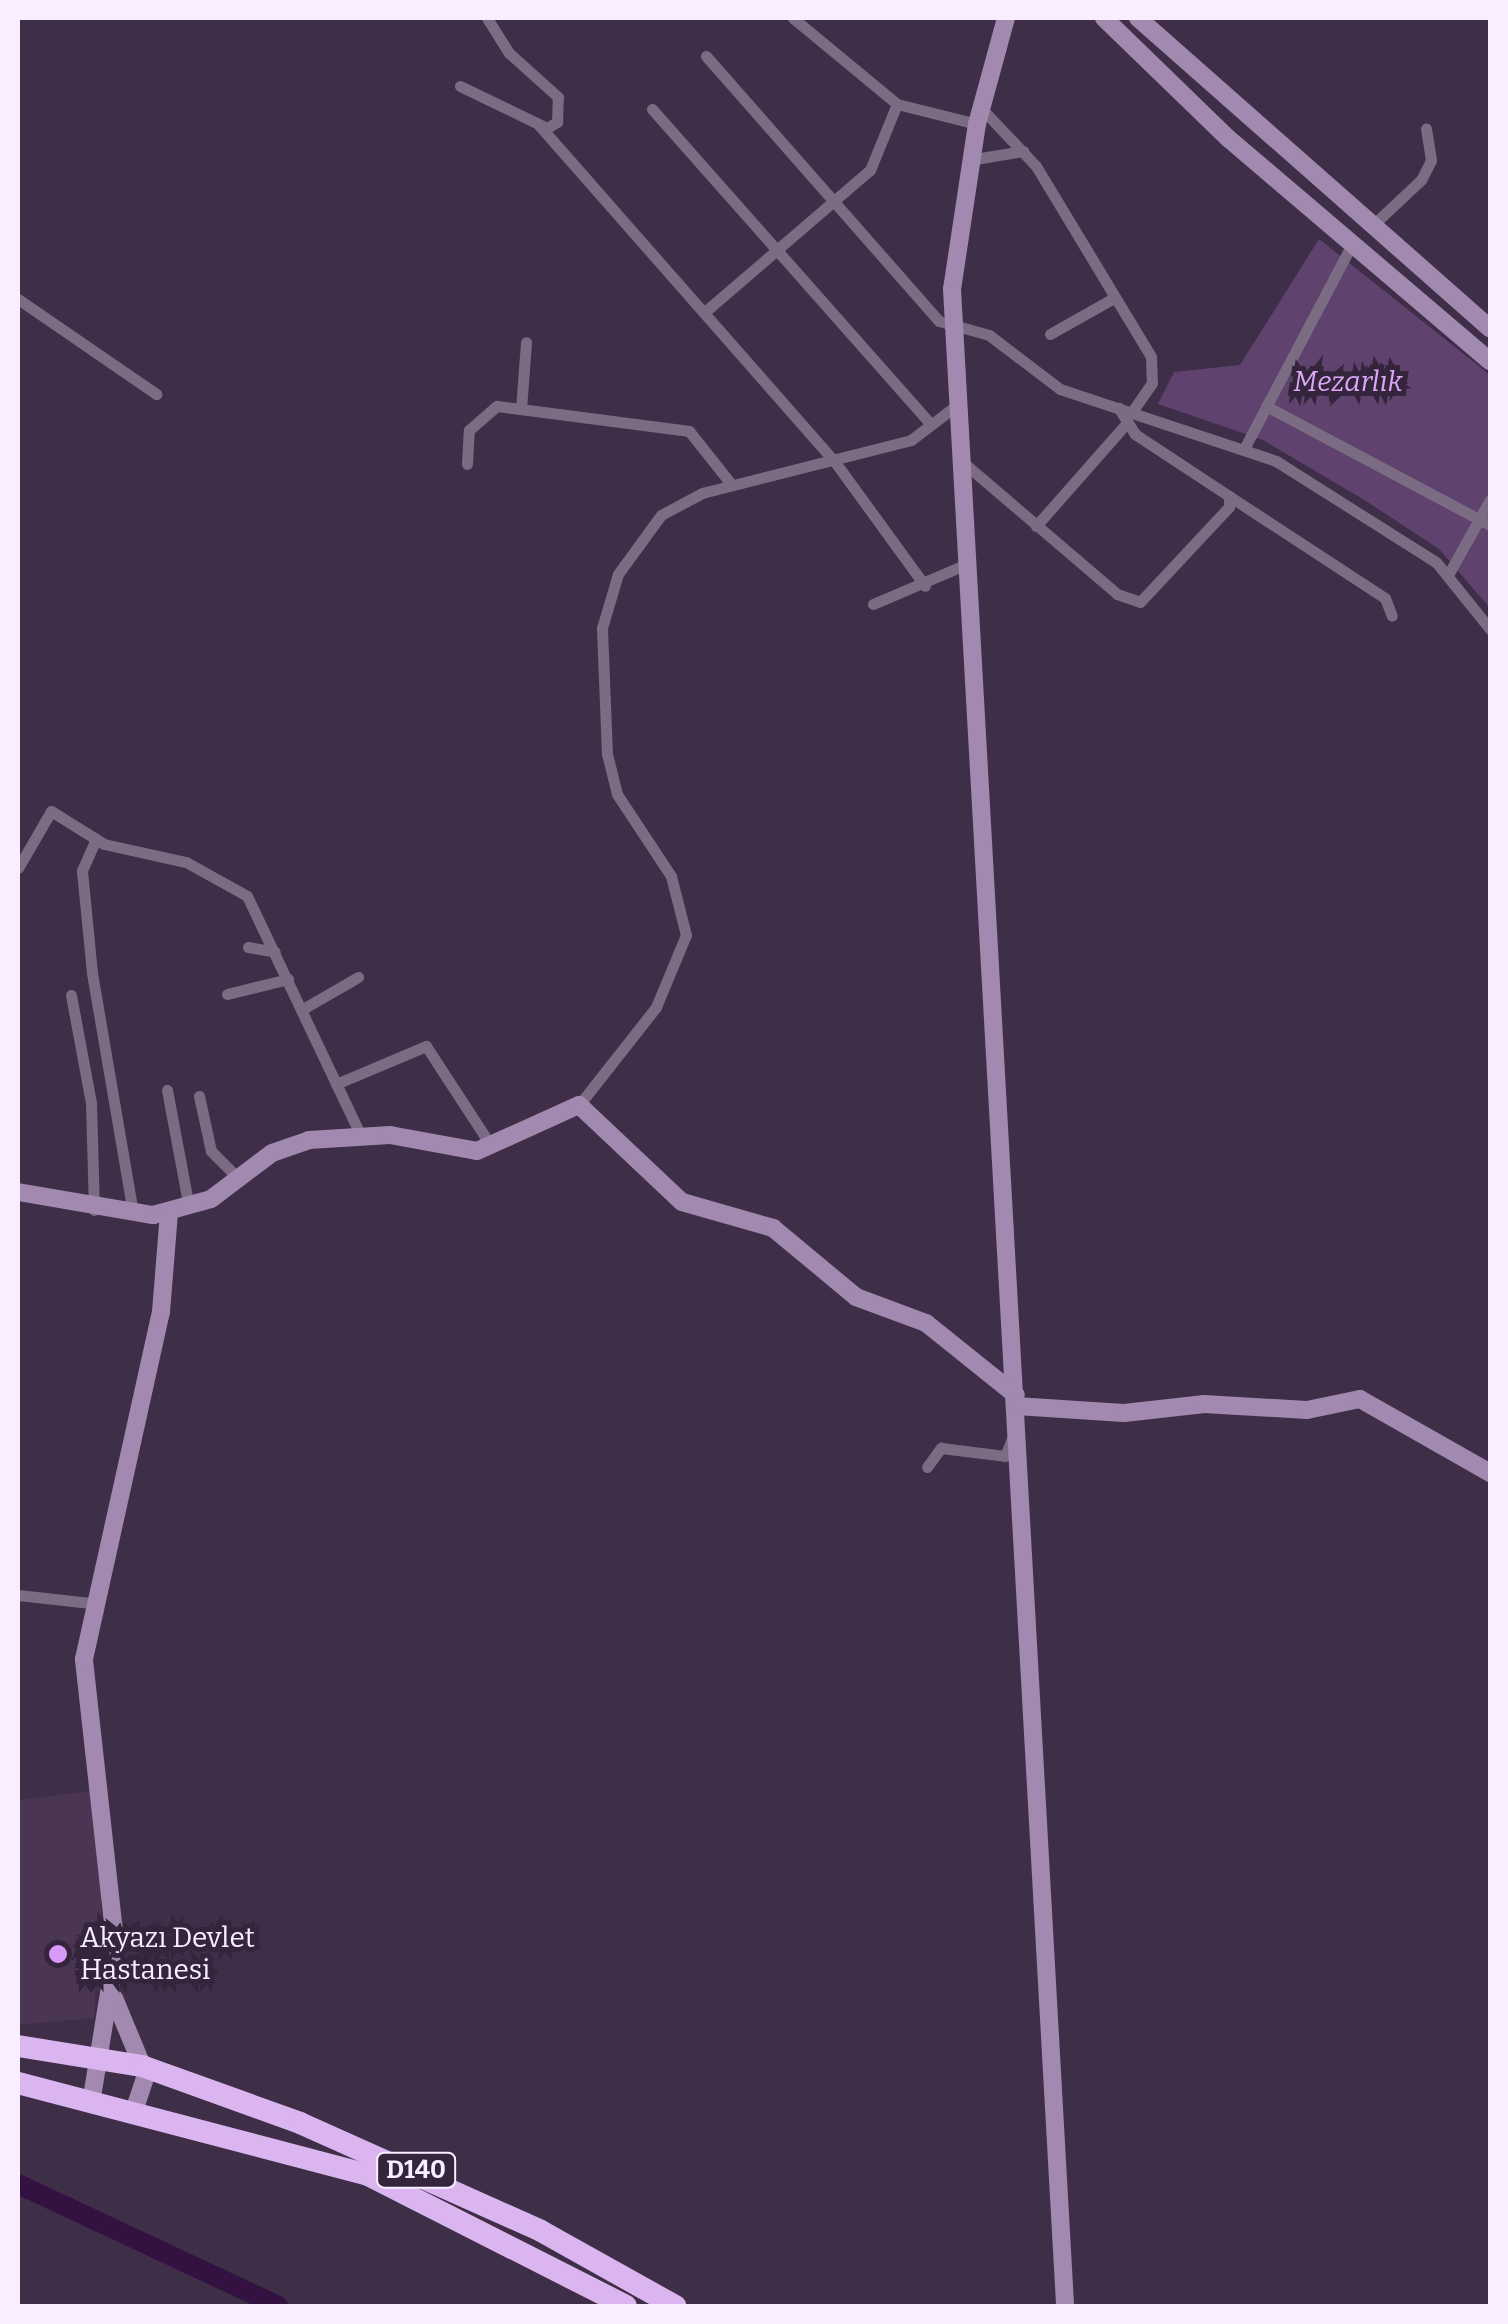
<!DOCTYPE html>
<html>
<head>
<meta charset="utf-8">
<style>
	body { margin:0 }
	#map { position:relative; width:1508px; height:2324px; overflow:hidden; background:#3e2e47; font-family:Bitter,serif }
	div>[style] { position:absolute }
	.built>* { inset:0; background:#4a3553 }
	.green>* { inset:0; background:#60426f }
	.river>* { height:20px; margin:-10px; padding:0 10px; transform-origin:10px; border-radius:10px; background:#331242 }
	.street>* { height:11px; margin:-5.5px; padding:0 5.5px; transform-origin:5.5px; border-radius:5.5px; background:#7b6c83 }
	.secondary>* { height:18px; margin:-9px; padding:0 9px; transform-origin:9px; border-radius:9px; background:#a289af }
	.highway>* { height:22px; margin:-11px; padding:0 11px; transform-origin:11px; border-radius:11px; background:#dbb5f0 }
	.dots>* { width:28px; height:28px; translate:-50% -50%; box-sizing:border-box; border:5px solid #34243c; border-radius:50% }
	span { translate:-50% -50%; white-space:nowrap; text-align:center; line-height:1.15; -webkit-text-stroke:10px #34243c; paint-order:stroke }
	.shield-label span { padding:2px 8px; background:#34243c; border:2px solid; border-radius:8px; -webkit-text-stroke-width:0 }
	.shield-label { font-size:25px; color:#f8eefe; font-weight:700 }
	.park-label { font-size:28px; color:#dba8f6; font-style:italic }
	.poi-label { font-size:28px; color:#f8eefe }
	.left { translate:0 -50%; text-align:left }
	.frame { position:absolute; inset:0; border:20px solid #f8eefe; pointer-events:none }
</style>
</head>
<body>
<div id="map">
	<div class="built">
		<i style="clip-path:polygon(91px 1791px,102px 1890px,94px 2018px,18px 2025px,18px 1800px)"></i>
	</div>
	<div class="green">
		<i style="clip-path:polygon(1319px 239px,1490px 375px,1490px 608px,1439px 549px,1366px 501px,1263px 440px,1158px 404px,1174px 372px,1240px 365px)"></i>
	</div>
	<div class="river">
		<i style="left:18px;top:2184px;width:287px;rotate:25.1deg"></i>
	</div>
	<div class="street">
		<i style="left:793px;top:18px;width:135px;rotate:39.6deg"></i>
		<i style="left:897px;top:104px;width:82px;rotate:14deg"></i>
		<i style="left:706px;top:56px;width:353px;rotate:48.7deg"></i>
		<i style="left:939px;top:321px;width:52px;rotate:15.6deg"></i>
		<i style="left:989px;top:335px;width:89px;rotate:37.3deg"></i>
		<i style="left:1060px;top:389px;width:228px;rotate:18.4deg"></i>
		<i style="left:1276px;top:461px;width:189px;rotate:32.3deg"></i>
		<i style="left:1436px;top:562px;width:86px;rotate:51.1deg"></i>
		<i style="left:460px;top:86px;width:97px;rotate:25.8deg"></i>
		<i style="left:547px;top:128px;width:12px;rotate:-31deg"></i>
		<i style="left:557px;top:122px;width:25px;rotate:-88deg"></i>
		<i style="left:558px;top:97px;width:66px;rotate:-138.1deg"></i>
		<i style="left:509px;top:53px;width:41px;rotate:-122.2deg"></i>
		<i style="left:652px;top:109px;width:419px;rotate:48.5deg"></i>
		<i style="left:983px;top:110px;width:77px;rotate:46.6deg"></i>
		<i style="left:1036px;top:166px;width:223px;rotate:58.9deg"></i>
		<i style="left:1151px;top:357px;width:26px;rotate:88deg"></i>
		<i style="left:1152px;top:383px;width:33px;rotate:125deg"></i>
		<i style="left:538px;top:124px;width:450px;rotate:48.7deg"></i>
		<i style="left:835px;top:462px;width:153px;rotate:54deg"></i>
		<i style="left:975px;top:159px;width:49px;rotate:-9.5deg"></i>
		<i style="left:1373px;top:225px;width:66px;rotate:-43.2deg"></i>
		<i style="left:1421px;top:180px;width:22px;rotate:-63deg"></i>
		<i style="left:1431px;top:160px;width:32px;rotate:-99deg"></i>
		<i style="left:18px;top:299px;width:168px;rotate:34.5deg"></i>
		<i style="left:707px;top:310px;width:215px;rotate:-40.7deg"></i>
		<i style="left:870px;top:170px;width:71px;rotate:-67.8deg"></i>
		<i style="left:1050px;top:334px;width:73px;rotate:-29.4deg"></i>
		<i style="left:1266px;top:406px;width:254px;rotate:28deg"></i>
		<i style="left:521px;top:409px;width:67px;rotate:-85.7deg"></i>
		<i style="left:1245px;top:447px;width:229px;rotate:-62.2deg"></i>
		<i style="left:467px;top:464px;width:34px;rotate:-87deg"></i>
		<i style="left:469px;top:430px;width:37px;rotate:-41deg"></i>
		<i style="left:497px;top:406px;width:194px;rotate:7.4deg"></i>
		<i style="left:689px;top:431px;width:69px;rotate:51.5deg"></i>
		<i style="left:965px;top:464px;width:200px;rotate:40.5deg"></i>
		<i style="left:1117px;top:594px;width:24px;rotate:19deg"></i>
		<i style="left:1140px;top:602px;width:130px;rotate:-46.9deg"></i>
		<i style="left:1229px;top:507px;width:11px;rotate:-90deg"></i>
		<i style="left:1229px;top:496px;width:113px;rotate:-146.6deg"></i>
		<i style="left:1135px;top:434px;width:31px;rotate:-122deg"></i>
		<i style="left:1229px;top:496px;width:186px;rotate:33.2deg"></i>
		<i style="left:1385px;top:598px;width:19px;rotate:69deg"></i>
		<i style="left:1036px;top:526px;width:136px;rotate:-48.6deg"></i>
		<i style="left:1448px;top:575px;width:86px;rotate:-60.8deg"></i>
		<i style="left:873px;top:604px;width:102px;rotate:-23.1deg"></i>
		<i style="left:96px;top:839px;width:35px;rotate:114deg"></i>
		<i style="left:82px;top:871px;width:102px;rotate:84.4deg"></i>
		<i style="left:92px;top:973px;width:244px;rotate:80.3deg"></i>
		<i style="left:18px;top:868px;width:66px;rotate:-59.9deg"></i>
		<i style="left:51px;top:811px;width:62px;rotate:31.9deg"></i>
		<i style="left:104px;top:844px;width:84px;rotate:12.4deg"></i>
		<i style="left:186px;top:862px;width:70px;rotate:29.1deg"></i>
		<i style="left:247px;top:896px;width:263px;rotate:64.6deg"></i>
		<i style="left:248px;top:947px;width:27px;rotate:10deg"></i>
		<i style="left:227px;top:994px;width:63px;rotate:-13.8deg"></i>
		<i style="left:71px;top:995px;width:110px;rotate:79.5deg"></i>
		<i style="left:91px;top:1103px;width:107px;rotate:88.4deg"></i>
		<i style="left:301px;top:1010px;width:66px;rotate:-30.1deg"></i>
		<i style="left:336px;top:1084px;width:98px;rotate:-22.9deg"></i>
		<i style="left:426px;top:1046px;width:117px;rotate:56.9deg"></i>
		<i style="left:167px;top:1090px;width:119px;rotate:79.4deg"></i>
		<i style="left:199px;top:1096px;width:56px;rotate:77.7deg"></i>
		<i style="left:211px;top:1151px;width:38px;rotate:45deg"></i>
		<i style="left:579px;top:1105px;width:125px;rotate:-51.8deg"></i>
		<i style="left:656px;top:1007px;width:78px;rotate:-67.4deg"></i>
		<i style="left:686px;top:935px;width:61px;rotate:-104.3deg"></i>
		<i style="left:671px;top:876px;width:98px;rotate:-123.4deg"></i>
		<i style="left:617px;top:794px;width:41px;rotate:-104deg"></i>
		<i style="left:607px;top:754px;width:126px;rotate:-92.3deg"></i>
		<i style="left:602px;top:628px;width:56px;rotate:-73.5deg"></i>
		<i style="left:618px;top:574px;width:73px;rotate:-53.9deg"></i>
		<i style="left:661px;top:515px;width:47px;rotate:-28.2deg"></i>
		<i style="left:702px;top:493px;width:216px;rotate:-14.2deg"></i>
		<i style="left:911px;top:440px;width:58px;rotate:-37.3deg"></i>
		<i style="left:927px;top:1467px;width:24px;rotate:-54deg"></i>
		<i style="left:941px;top:1448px;width:64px;rotate:7.1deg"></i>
		<i style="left:1005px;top:1456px;width:22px;rotate:-68deg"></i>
		<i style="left:18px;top:1595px;width:73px;rotate:6.3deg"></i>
	</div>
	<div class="secondary">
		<i style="left:1006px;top:18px;width:110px;rotate:105.3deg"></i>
		<i style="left:977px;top:124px;width:167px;rotate:98.6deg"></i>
		<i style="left:952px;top:289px;width:2020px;rotate:86.79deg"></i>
		<i style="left:1104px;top:18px;width:174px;rotate:44.1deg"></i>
		<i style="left:1229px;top:139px;width:343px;rotate:40.4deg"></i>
		<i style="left:1138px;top:18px;width:469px;rotate:41.4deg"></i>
		<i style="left:18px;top:1192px;width:137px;rotate:9.7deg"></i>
		<i style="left:153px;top:1215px;width:60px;rotate:-15.4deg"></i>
		<i style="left:211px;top:1199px;width:76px;rotate:-37deg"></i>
		<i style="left:272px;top:1153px;width:39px;rotate:-19deg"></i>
		<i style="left:309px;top:1140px;width:81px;rotate:-3.5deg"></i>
		<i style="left:390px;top:1135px;width:88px;rotate:10.4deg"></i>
		<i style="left:477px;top:1151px;width:112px;rotate:-24.3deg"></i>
		<i style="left:579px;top:1105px;width:141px;rotate:43.3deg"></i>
		<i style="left:682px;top:1202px;width:95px;rotate:15.9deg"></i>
		<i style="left:773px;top:1228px;width:108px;rotate:39.7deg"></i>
		<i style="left:856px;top:1297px;width:75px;rotate:20.4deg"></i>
		<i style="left:926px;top:1323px;width:115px;rotate:38.7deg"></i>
		<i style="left:1016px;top:1406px;width:108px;rotate:3.7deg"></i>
		<i style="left:1124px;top:1413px;width:81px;rotate:-6.4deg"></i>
		<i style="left:1204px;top:1404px;width:103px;rotate:3.3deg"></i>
		<i style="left:1307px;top:1410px;width:54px;rotate:-11.7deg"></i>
		<i style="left:1360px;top:1399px;width:150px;rotate:29.6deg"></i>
		<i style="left:114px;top:1998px;width:83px;rotate:67.4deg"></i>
		<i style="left:146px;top:2075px;width:41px;rotate:108.4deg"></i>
		<i style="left:91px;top:2103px;width:155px;rotate:-80.7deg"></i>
		<i style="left:116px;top:1950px;width:293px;rotate:-96.3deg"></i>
		<i style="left:84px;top:1659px;width:355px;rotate:-77.5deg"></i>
		<i style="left:161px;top:1312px;width:100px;rotate:-85.4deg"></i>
	</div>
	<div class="highway">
		<i style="left:18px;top:2046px;width:126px;rotate:9.2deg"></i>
		<i style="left:142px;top:2066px;width:168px;rotate:19.8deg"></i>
		<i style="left:300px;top:2123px;width:264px;rotate:24.1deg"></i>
		<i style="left:541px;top:2231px;width:154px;rotate:29.2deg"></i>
		<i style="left:18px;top:2083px;width:362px;rotate:14.7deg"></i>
		<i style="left:368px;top:2175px;width:289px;rotate:26.9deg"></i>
	</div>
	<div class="dots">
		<i style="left:58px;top:1954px;background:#d89af8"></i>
	</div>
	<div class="shield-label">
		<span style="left:416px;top:2170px">D140</span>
	</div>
	<div class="park-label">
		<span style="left:1348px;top:382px">Mezarlık</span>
	</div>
	<div class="poi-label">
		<span class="left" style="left:80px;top:1954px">Akyazı Devlet<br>Hastanesi</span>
	</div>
	<div class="frame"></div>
</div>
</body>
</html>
